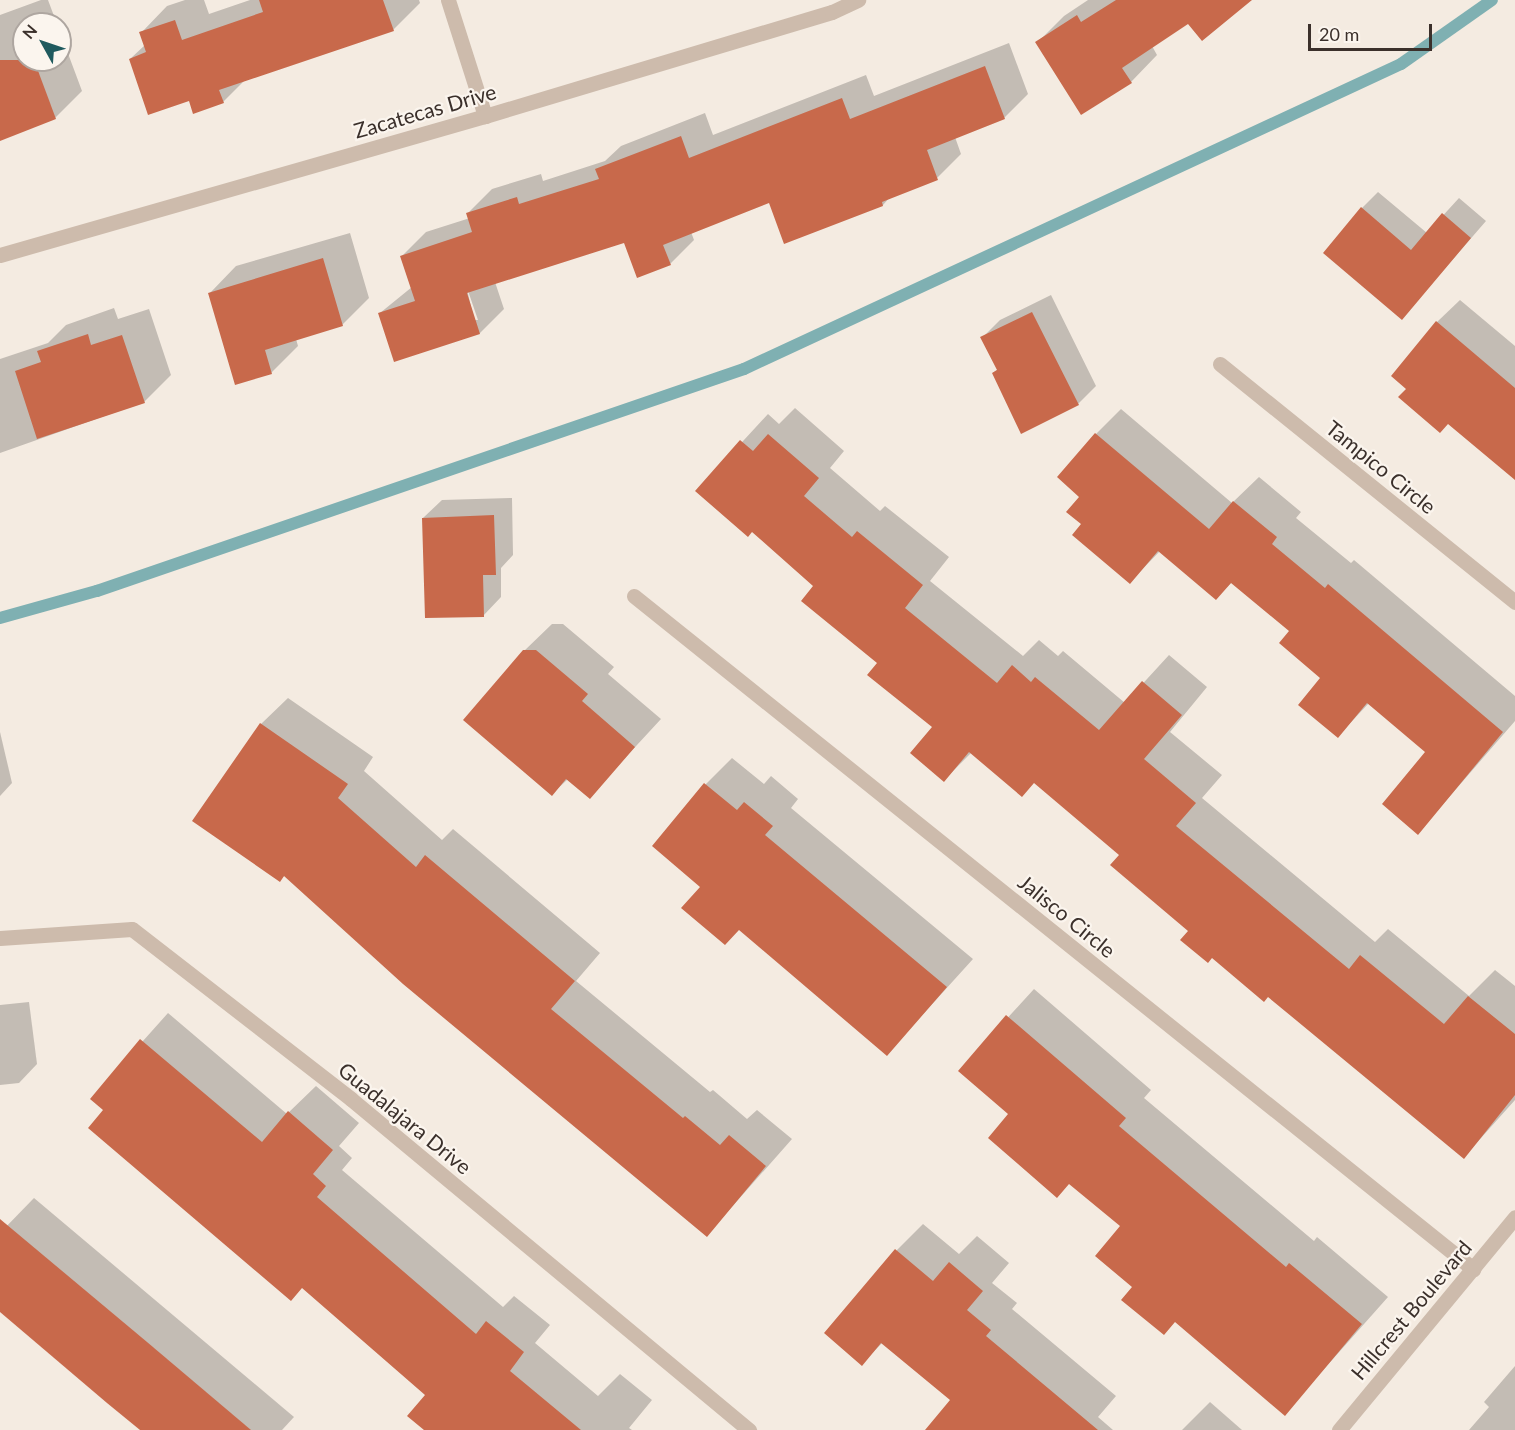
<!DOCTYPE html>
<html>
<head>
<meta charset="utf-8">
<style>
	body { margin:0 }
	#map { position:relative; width:1515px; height:1430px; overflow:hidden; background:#f4ebe1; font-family:Lato,sans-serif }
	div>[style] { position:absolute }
	.shadow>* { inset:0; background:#0003 }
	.stream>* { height:12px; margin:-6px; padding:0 6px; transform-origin:6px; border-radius:6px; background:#7fb0b2 }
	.building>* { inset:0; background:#c8694b }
	.minor>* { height:15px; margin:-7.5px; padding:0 7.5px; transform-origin:7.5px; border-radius:7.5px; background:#cdbbac }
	span { translate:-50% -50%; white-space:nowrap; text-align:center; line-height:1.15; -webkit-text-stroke:4.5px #fbf5ee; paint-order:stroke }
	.street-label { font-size:21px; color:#3b302b }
	.north { position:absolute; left:12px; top:12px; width:60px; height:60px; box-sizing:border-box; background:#fbf5ee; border:2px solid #aea6a0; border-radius:50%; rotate:310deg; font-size:16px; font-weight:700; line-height:24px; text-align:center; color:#3b302b }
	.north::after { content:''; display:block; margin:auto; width:21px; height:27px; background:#1f5a5e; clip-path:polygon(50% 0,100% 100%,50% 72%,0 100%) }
	.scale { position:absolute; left:1308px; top:24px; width:124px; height:27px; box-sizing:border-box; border:3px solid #3b302b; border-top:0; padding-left:8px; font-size:18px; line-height:21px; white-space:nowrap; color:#3b302b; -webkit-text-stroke:4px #fbf5ee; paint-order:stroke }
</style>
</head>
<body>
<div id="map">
	<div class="shadow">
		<i style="clip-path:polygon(41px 0,48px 0,57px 24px,24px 24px,24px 60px,60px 60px,60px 32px,82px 91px,55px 118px,0 139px,0 15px)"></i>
		<i style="clip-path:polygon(185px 0,204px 0,209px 14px,250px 0,419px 0,420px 3px,393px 30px,245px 80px,223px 102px,189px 99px,130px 59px,145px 45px,141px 33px,167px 6px)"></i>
		<i style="clip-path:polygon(1088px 0,1249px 0,1188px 22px,1152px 46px,1157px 55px,1131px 82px,1037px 43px,1064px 16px)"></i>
		<i style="clip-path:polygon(evenodd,1009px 43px,1028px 94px,1004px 118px,955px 137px,961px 154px,937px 178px,890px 197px,883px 205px,770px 201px,691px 232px,694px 240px,670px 264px,625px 241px,495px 282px,504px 309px,480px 333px,395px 360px,380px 313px,412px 287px,402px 256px,426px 232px,470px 218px,468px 213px,492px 189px,541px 174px,543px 181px,605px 161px,621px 146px,705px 113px,713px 135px,866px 75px,874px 96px,1009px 43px,466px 285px,478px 320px,474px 320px,466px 285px)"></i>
		<i style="clip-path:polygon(1378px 192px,1427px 233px,1459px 198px,1486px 221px,1402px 318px,1362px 208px)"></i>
		<i style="clip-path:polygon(350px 233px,369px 298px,342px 325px,296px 339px,298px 346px,271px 373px,210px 293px,236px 266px)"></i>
		<i style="clip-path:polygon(1051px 295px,1096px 386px,1078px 404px,993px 373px,998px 369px,982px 338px,1000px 320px)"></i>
		<i style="clip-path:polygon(1460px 300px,1515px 346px,1515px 478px,1408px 388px,1437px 322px)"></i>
		<i style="clip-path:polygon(114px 308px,118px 319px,149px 309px,171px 375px,144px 402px,0 453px,0 359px,48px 343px,66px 325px)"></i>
		<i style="clip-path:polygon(795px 408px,844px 451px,830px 468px,880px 511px,885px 506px,949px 557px,930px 581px,1023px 656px,1039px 640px,1058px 656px,1063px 651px,1125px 703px,1169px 655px,1207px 687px,1170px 732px,1222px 775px,1202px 798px,1375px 942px,1388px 929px,1469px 996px,1495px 970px,1515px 986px,1515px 1100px,1464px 1157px,1190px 931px,1121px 855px,1035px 782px,972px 752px,944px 780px,934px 727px,815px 586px,752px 531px,697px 491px,768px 414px,779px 424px)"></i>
		<i style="clip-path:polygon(1121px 409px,1232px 503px,1259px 477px,1301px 512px,1296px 518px,1351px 563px,1354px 560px,1515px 696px,1515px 721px,1418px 833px,1427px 752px,1369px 703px,1338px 736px,1323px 678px,1291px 631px,1232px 582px,1216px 598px,1160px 551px,1130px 582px,1083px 524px,1081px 496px,1096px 434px)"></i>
		<i style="clip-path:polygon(512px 498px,513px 555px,501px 568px,501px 597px,483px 616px,423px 518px,442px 500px)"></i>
		<i style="clip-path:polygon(552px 624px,563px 624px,614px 667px,608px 674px,661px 719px,589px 797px,568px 779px,552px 794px,524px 651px)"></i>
		<i style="clip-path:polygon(288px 698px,373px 757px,364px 771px,442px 840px,453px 829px,600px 953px,576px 981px,710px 1092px,713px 1090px,747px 1119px,757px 1110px,792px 1139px,707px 1235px,285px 875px,280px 880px,261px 724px)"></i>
		<i style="clip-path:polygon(0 732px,12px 783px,0 796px)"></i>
		<i style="clip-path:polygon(732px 758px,764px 784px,771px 776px,798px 799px,791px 808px,973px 959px,887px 1054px,702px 886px,706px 784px)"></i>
		<i style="clip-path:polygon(1034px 989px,1151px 1090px,1144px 1098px,1314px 1241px,1317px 1237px,1388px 1297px,1285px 1413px,1134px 1287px,1122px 1226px,1010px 1114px,960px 1070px)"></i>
		<i style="clip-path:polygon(29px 1002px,37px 1064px,19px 1083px,0 1085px,0 1005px)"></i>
		<i style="clip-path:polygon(168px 1013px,287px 1114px,316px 1086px,359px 1123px,339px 1146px,352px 1158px,342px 1170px,503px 1307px,514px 1296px,550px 1325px,535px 1343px,598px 1396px,620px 1374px,652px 1400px,629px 1428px,632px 1430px,426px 1430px,427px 1395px,92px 1098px)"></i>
		<i style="clip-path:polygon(34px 1198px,294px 1417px,282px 1430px,142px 1430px,0 1310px,0 1233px)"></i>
		<i style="clip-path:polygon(923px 1224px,959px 1254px,977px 1236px,1009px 1263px,992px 1283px,1017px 1303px,1012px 1309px,1116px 1396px,1098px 1417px,1113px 1430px,945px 1430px,952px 1400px,883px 1342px,862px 1364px,897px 1250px)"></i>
		<i style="clip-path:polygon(1515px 1366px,1515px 1430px,1469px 1430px,1489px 1407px,1484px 1402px)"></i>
		<i style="clip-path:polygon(1210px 1402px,1242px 1430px,1182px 1430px)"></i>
	</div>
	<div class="stream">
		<i style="left:0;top:618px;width:101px;rotate:-15.6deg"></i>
		<i style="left:97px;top:591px;width:684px;rotate:-18.94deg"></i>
		<i style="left:744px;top:369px;width:724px;rotate:-24.9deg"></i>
		<i style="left:1401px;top:64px;width:111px;rotate:-35.1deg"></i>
	</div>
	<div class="building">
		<i style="clip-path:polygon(259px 0,383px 0,394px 31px,219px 90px,224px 103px,193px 114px,189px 101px,148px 115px,129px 59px,146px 52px,139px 32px,175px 20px,182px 40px,263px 12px)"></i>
		<i style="clip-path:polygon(1116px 0,1252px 0,1202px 41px,1188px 24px,1122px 68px,1132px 83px,1081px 115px,1035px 42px,1077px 15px,1081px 22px)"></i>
		<i style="clip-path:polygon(0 60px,34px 60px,56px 119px,0 141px)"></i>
		<i style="clip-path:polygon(985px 66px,1005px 119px,927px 150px,938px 180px,882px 202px,883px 206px,784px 244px,769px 203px,663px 245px,671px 265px,637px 278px,624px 243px,467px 293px,480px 334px,394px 362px,378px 313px,415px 301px,400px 256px,472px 232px,466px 213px,517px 197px,519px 204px,599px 179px,595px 169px,681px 136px,689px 158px,842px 98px,850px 119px)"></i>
		<i style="clip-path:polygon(1361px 207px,1411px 250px,1442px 213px,1471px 238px,1402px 320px,1323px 253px)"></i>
		<i style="clip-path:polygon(323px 258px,343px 326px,265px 350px,272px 374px,235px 385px,208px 293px)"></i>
		<i style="clip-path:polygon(1032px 312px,1079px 405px,1021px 434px,992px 373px,997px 370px,980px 337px)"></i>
		<i style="clip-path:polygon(1436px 321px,1515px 388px,1515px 480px,1448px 424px,1440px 433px,1398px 397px,1406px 389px,1391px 376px)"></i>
		<i style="clip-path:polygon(88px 334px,91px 345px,122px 335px,145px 403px,37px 439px,15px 371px,41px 362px,37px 351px)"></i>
		<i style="clip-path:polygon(1095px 433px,1209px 529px,1233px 501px,1277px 537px,1272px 544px,1325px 588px,1328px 584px,1503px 732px,1418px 835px,1382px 804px,1425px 752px,1367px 703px,1338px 738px,1298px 705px,1320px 678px,1279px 643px,1289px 631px,1231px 583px,1216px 600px,1158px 551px,1130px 584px,1072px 535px,1081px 524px,1066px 512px,1079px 497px,1057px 477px)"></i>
		<i style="clip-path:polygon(768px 434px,819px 478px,804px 496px,852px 537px,857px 531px,923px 585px,905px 608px,997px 683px,1012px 665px,1031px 682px,1035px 677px,1099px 730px,1142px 681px,1182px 715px,1144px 759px,1196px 803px,1176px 826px,1349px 969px,1360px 955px,1444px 1024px,1468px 996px,1515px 1034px,1515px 1095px,1464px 1159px,1268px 997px,1264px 1002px,1212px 958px,1208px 963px,1180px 940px,1188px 931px,1110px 865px,1119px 855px,1034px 783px,1022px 797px,969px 752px,944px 782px,910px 753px,932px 727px,867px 675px,877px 663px,801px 601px,813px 586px,752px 532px,748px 537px,695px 491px,740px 440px,753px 451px)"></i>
		<i style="clip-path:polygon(494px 515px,496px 575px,483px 575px,484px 617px,425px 618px,422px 518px)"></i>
		<i style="clip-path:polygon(523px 650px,536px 650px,588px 694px,582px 701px,635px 747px,590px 799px,566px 779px,552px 796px,463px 720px)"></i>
		<i style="clip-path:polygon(260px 723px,348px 784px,338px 798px,416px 867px,425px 855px,575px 981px,551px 1009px,683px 1118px,685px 1116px,720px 1145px,729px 1135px,766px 1166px,707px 1237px,403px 984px,284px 876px,280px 882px,192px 821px)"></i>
		<i style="clip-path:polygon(704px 783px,737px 810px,744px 802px,773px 826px,765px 835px,947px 987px,887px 1056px,739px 930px,725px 945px,681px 908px,700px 887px,652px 846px)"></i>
		<i style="clip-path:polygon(1006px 1015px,1126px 1118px,1119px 1126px,1286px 1267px,1289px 1263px,1362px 1324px,1285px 1416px,1175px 1322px,1164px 1335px,1121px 1300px,1132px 1287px,1095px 1256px,1120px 1226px,1069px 1184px,1057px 1198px,988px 1138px,1008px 1114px,958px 1071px)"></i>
		<i style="clip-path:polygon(140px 1039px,262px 1142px,288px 1111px,333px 1150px,313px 1174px,326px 1186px,317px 1197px,476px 1334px,486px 1321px,524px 1352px,510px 1371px,581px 1430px,424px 1430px,407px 1416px,425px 1395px,302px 1288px,291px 1301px,88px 1128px,103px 1110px,90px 1099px)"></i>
		<i style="clip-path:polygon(0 1219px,147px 1342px,251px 1430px,140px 1430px,107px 1403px,0 1312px)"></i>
		<i style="clip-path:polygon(895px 1249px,933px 1281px,949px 1262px,983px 1291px,967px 1310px,991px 1330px,986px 1336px,1098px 1430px,925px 1430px,950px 1400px,881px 1343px,862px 1366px,824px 1333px)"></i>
	</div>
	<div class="minor">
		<i style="left:448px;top:0;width:122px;rotate:72.3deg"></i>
		<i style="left:0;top:255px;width:505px;rotate:-15.99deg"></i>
		<i style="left:485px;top:116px;width:362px;rotate:-16.7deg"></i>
		<i style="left:832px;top:12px;width:29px;rotate:-25deg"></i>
		<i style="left:1220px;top:364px;width:379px;rotate:38.9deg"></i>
		<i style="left:634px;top:596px;width:1076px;rotate:38.73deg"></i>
		<i style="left:0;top:938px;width:132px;rotate:-3.9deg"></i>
		<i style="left:132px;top:929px;width:277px;rotate:37.8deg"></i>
		<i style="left:351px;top:1099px;width:518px;rotate:39.75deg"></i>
		<i style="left:1339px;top:1430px;width:276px;rotate:-50.4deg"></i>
	</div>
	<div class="street-label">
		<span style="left:425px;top:111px;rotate:-16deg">Zacatecas Drive</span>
		<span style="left:1381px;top:467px;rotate:39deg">Tampico Circle</span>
		<span style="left:1067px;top:916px;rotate:39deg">Jalisco Circle</span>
		<span style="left:405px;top:1118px;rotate:39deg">Guadalajara Drive</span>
		<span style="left:1411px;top:1310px;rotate:-50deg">Hillcrest Boulevard</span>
	</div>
	<div class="north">N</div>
	<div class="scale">20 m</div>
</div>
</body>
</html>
